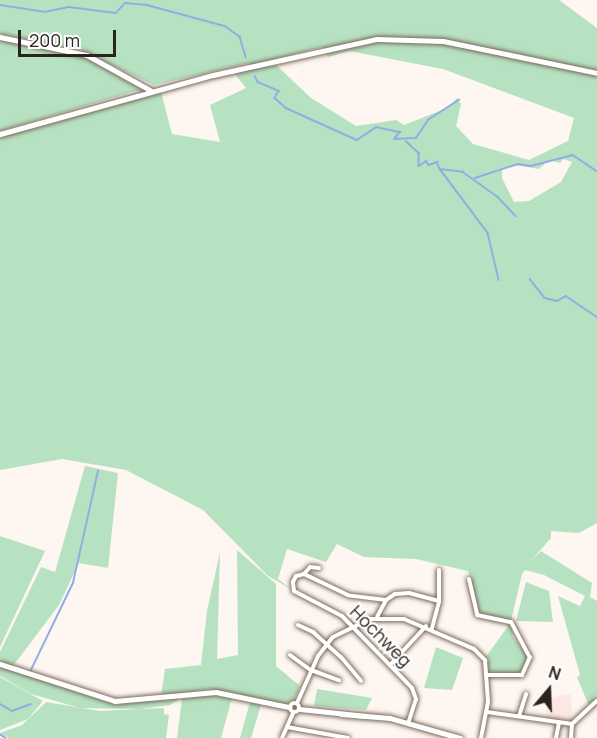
<!DOCTYPE html>
<html>
<head>
<meta charset="utf-8">
<style>
	body { margin:0 }
	#map { position:relative; width:597px; height:738px; overflow:hidden; background:#fef6f0; font-family:Manrope,sans-serif }
	div>[style] { position:absolute }
	.education>* { inset:0; background:#fde9e1 }
	.green>* { inset:0; background:#b7e2c1 }
	.stream>* { height:1.5px; margin:-0.75px; padding:0 0.75px; transform-origin:0.75px; border-radius:0.75px; background:#90aee4 }
	.roads { filter:drop-shadow(0 0 2px #7a6a5c) drop-shadow(0 0 2px #7a6a5c) }
	.minor>* { height:4px; margin:-2px; padding:0 2px; transform-origin:2px; border-radius:2px; background:#fff }
	.tertiary>* { height:4.5px; margin:-2.25px; padding:0 2.25px; transform-origin:2.25px; border-radius:2.25px; background:#fff }
	.tertiary>.ring { margin:-2.25px; padding:0; box-sizing:content-box; background:none; border:4.5px solid #fff; border-radius:50% }
	.secondary>* { height:5px; margin:-2.5px; padding:0 2.5px; transform-origin:2.5px; border-radius:2.5px; background:#fff }
	span { translate:-50% -50%; white-space:nowrap; text-align:center; line-height:1.15; -webkit-text-stroke:4.5px #fff; paint-order:stroke }
	.street-label { font-size:18px; color:#2a231e }
	.north { position:absolute; left:519px; top:660px; width:60px; height:60px; -webkit-text-stroke:4px #fff; paint-order:stroke; rotate:19deg; font-size:16px; font-weight:700; line-height:24px; text-align:center; color:#2a231e }
	.north::after { content:''; display:block; margin:auto; width:21px; height:27px; background:#2a231e; clip-path:polygon(50% 0,100% 100%,50% 72%,0 100%) }
	.scale { position:absolute; left:18px; top:30px; width:98px; height:27px; box-sizing:border-box; border:3px solid #2a231e; border-top:0; padding-left:8px; font-size:18px; line-height:21px; white-space:nowrap; color:#2a231e; -webkit-text-stroke:4px #fff; paint-order:stroke }
</style>
</head>
<body>
<div id="map">
	<div class="education">
		<i style="clip-path:polygon(571px 694px,572px 722px,546px 717px,547px 698px)"></i>
	</div>
	<div class="green">
		<i style="clip-path:polygon(evenodd,0 0,559px 0,597px 28px,597px 523px,579px 533px,551px 531px,551px 538px,530px 562px,541px 551px,592px 583px,590px 597px,597px 601px,597px 701px,588px 704px,577px 677px,580px 675px,558px 596px,580px 606px,585px 596px,544px 575px,525px 570px,522px 574px,511px 621px,478px 614px,468px 571px,416px 559px,364px 557px,337px 544px,326px 562px,287px 549px,278px 579px,291px 589px,268px 576px,203px 510px,126px 470px,62px 459px,0 470px,0 137px,161px 92px,172px 134px,220px 142px,210px 105px,246px 88px,235px 74px,250px 67px,249px 63px,154px 85px,76px 48px,0 34px,0 0,322px 47px,328px 57px,349px 51px,443px 69px,574px 118px,568px 141px,529px 160px,473px 144px,456px 126px,461px 104px,457px 98px,447px 108px,404px 125px,396px 120px,356px 126px,311px 98px,274px 63px,274px 59px,322px 47px,0 0,563px 159px,572px 162px,561px 182px,529px 201px,514px 202px,502px 178px,502px 169px,515px 165px,539px 169px,549px 160px,560px 163px,563px 159px)"></i>
		<i style="clip-path:polygon(0 39px,87px 57px,142px 89px,0 131px)"></i>
		<i style="clip-path:polygon(85px 466px,118px 473px,108px 568px,79px 563px,59px 605px,13px 666px,0 662px,0 652px,41px 567px,55px 572px)"></i>
		<i style="clip-path:polygon(0 536px,45px 551px,0 647px)"></i>
		<i style="clip-path:polygon(237px 550px,276px 584px,276px 666px,300px 686px,293px 702px,283px 704px,211px 689px,161px 696px,165px 669px,201px 665px,207px 611px,220px 552px,217px 659px,238px 655px)"></i>
		<i style="clip-path:polygon(526px 582px,549px 591px,553px 622px,516px 621px)"></i>
		<i style="clip-path:polygon(511px 622px,513px 637px,528px 657px,525px 670px,520px 674px,489px 672px,485px 658px)"></i>
		<i style="clip-path:polygon(436px 647px,463px 658px,452px 690px,424px 688px)"></i>
		<i style="clip-path:polygon(0 666px,114px 702px,179px 699px,170px 705px,141px 709px,80px 708px,31px 694px,0 676px)"></i>
		<i style="clip-path:polygon(0 677px,43px 701px,28px 719px,0 730px)"></i>
		<i style="clip-path:polygon(317px 689px,372px 698px,366px 710px,314px 706px)"></i>
		<i style="clip-path:polygon(208px 695px,232px 698px,221px 738px,177px 738px,182px 699px)"></i>
		<i style="clip-path:polygon(46px 702px,100px 711px,164px 708px,164px 714px,169px 715px,166px 738px,9px 738px,0 733px,22px 725px)"></i>
		<i style="clip-path:polygon(250px 702px,261px 705px,251px 738px,240px 738px)"></i>
	</div>
	<div class="stream">
		<i style="left:0;top:5px;width:46px;rotate:8.8deg"></i>
		<i style="left:45px;top:12px;width:25px;rotate:-12deg"></i>
		<i style="left:69px;top:7px;width:47px;rotate:7.3deg"></i>
		<i style="left:116px;top:13px;width:13px;rotate:-48deg"></i>
		<i style="left:125px;top:3px;width:22px;rotate:5deg"></i>
		<i style="left:147px;top:5px;width:81px;rotate:15.1deg"></i>
		<i style="left:225px;top:26px;width:19px;rotate:36deg"></i>
		<i style="left:240px;top:37px;width:21px;rotate:73deg"></i>
		<i style="left:255px;top:76px;width:7px;rotate:63deg"></i>
		<i style="left:258px;top:82px;width:23px;rotate:23deg"></i>
		<i style="left:279px;top:91px;width:8px;rotate:120deg"></i>
		<i style="left:275px;top:98px;width:15px;rotate:42deg"></i>
		<i style="left:286px;top:108px;width:78px;rotate:24.3deg"></i>
		<i style="left:357px;top:140px;width:23px;rotate:-34deg"></i>
		<i style="left:376px;top:127px;width:25px;rotate:12deg"></i>
		<i style="left:400px;top:132px;width:9px;rotate:126deg"></i>
		<i style="left:395px;top:139px;width:21px;rotate:-3deg"></i>
		<i style="left:416px;top:138px;width:22px;rotate:-56deg"></i>
		<i style="left:428px;top:120px;width:37px;rotate:-33deg"></i>
		<i style="left:406px;top:141px;width:18px;rotate:43deg"></i>
		<i style="left:419px;top:153px;width:13px;rotate:90deg"></i>
		<i style="left:419px;top:166px;width:9px;rotate:-36deg"></i>
		<i style="left:426px;top:161px;width:5px;rotate:53deg"></i>
		<i style="left:429px;top:165px;width:9px;rotate:-21deg"></i>
		<i style="left:437px;top:162px;width:8px;rotate:67deg"></i>
		<i style="left:440px;top:169px;width:23px;rotate:7deg"></i>
		<i style="left:463px;top:172px;width:43px;rotate:35.5deg"></i>
		<i style="left:498px;top:197px;width:26px;rotate:47deg"></i>
		<i style="left:440px;top:169px;width:80px;rotate:53.1deg"></i>
		<i style="left:488px;top:233px;width:48px;rotate:76.8deg"></i>
		<i style="left:475px;top:178px;width:45px;rotate:-18deg"></i>
		<i style="left:518px;top:164px;width:13px;rotate:9deg"></i>
		<i style="left:531px;top:166px;width:43px;rotate:-14.7deg"></i>
		<i style="left:573px;top:155px;width:29px;rotate:34deg"></i>
		<i style="left:530px;top:279px;width:24px;rotate:52deg"></i>
		<i style="left:545px;top:298px;width:12px;rotate:14deg"></i>
		<i style="left:557px;top:301px;width:10px;rotate:-29deg"></i>
		<i style="left:566px;top:296px;width:37px;rotate:34deg"></i>
		<i style="left:30px;top:672px;width:99px;rotate:-64.2deg"></i>
		<i style="left:73px;top:583px;width:115px;rotate:-77.4deg"></i>
		<i style="left:0;top:704px;width:14px;rotate:30deg"></i>
		<i style="left:12px;top:711px;width:20px;rotate:-20deg"></i>
		<i style="left:0;top:734px;width:7px;rotate:34deg"></i>
	</div>
	<div class="roads">
		<div class="minor">
			<i style="left:304px;top:574px;width:9px;rotate:-49deg"></i>
			<i style="left:310px;top:567px;width:9px;rotate:6deg"></i>
			<i style="left:469px;top:579px;width:37px;rotate:77deg"></i>
			<i style="left:477px;top:615px;width:35px;rotate:12deg"></i>
			<i style="left:511px;top:622px;width:40px;rotate:62deg"></i>
			<i style="left:530px;top:657px;width:20px;rotate:114deg"></i>
			<i style="left:522px;top:675px;width:34px;rotate:180deg"></i>
			<i style="left:386px;top:600px;width:38px;rotate:-173deg"></i>
			<i style="left:348px;top:595px;width:49px;rotate:-154.5deg"></i>
			<i style="left:304px;top:574px;width:8px;rotate:166deg"></i>
			<i style="left:296px;top:576px;width:7px;rotate:117deg"></i>
			<i style="left:293px;top:582px;width:9px;rotate:84deg"></i>
			<i style="left:294px;top:591px;width:54px;rotate:27.5deg"></i>
			<i style="left:342px;top:616px;width:100px;rotate:45.8deg"></i>
			<i style="left:412px;top:688px;width:12px;rotate:70deg"></i>
			<i style="left:416px;top:699px;width:25px;rotate:108deg"></i>
			<i style="left:377px;top:617px;width:19px;rotate:-62deg"></i>
			<i style="left:386px;top:600px;width:11px;rotate:-34deg"></i>
			<i style="left:395px;top:594px;width:14px;rotate:-4deg"></i>
			<i style="left:409px;top:593px;width:31px;rotate:15deg"></i>
			<i style="left:298px;top:625px;width:17px;rotate:25deg"></i>
			<i style="left:313px;top:632px;width:38px;rotate:42deg"></i>
			<i style="left:341px;top:657px;width:31px;rotate:50deg"></i>
			<i style="left:432px;top:628px;width:28px;rotate:-75deg"></i>
			<i style="left:439px;top:601px;width:31px;rotate:-90deg"></i>
			<i style="left:290px;top:655px;width:26px;rotate:36deg"></i>
			<i style="left:311px;top:670px;width:30px;rotate:20deg"></i>
			<i style="left:390px;top:665px;width:53px;rotate:-47.3deg"></i>
			<i style="left:297px;top:703px;width:51px;rotate:-65.9deg"></i>
			<i style="left:318px;top:656px;width:24px;rotate:-52deg"></i>
			<i style="left:333px;top:637px;width:41px;rotate:-25.9deg"></i>
			<i style="left:370px;top:619px;width:34px"></i>
			<i style="left:404px;top:619px;width:76px;rotate:23.2deg"></i>
			<i style="left:474px;top:649px;width:16px;rotate:45deg"></i>
			<i style="left:485px;top:660px;width:42px;rotate:85.9deg"></i>
			<i style="left:488px;top:702px;width:37px;rotate:101deg"></i>
			<i style="left:487px;top:712px;width:86px;rotate:8deg"></i>
			<i style="left:519px;top:716px;width:23px;rotate:-72deg"></i>
			<i style="left:572px;top:724px;width:34px;rotate:-43deg"></i>
			<i style="left:287px;top:727px;width:62px;rotate:10.2deg"></i>
			<i style="left:282px;top:738px;width:27px;rotate:-66deg"></i>
			<i style="left:556px;top:738px;width:16px;rotate:-79deg"></i>
			<i style="left:571px;top:738px;width:14px;rotate:-86deg"></i>
		</div>
		<div class="tertiary">
			<i style="left:0;top:37px;width:89px;rotate:11.7deg"></i>
			<i style="left:87px;top:55px;width:74px;rotate:29deg"></i>
			<i style="left:0;top:664px;width:121px;rotate:17.8deg"></i>
			<i style="left:115px;top:701px;width:101px;rotate:-5.1deg"></i>
			<i style="left:216px;top:692px;width:75px;rotate:11.6deg"></i>
			<i class="ring" style="left:290px;top:703px;width:5.5px;height:5.5px"></i>
			<i style="left:300px;top:709px;width:66px;rotate:6.1deg"></i>
			<i style="left:341px;top:714px;width:49px;rotate:4.7deg"></i>
			<i style="left:390px;top:718px;width:73px;rotate:15.9deg"></i>
		</div>
		<div class="secondary">
			<i style="left:0;top:134px;width:221px;rotate:-15.5deg"></i>
			<i style="left:213px;top:75px;width:168px;rotate:-12.4deg"></i>
			<i style="left:377px;top:39px;width:66px;rotate:1.7deg"></i>
			<i style="left:443px;top:41px;width:157px;rotate:11.7deg"></i>
		</div>
	</div>
	<div class="street-label">
		<span style="left:381px;top:636px;rotate:45deg">Hochweg</span>
	</div>
	<div class="north">N</div>
	<div class="scale">200 m</div>
</div>
</body>
</html>
